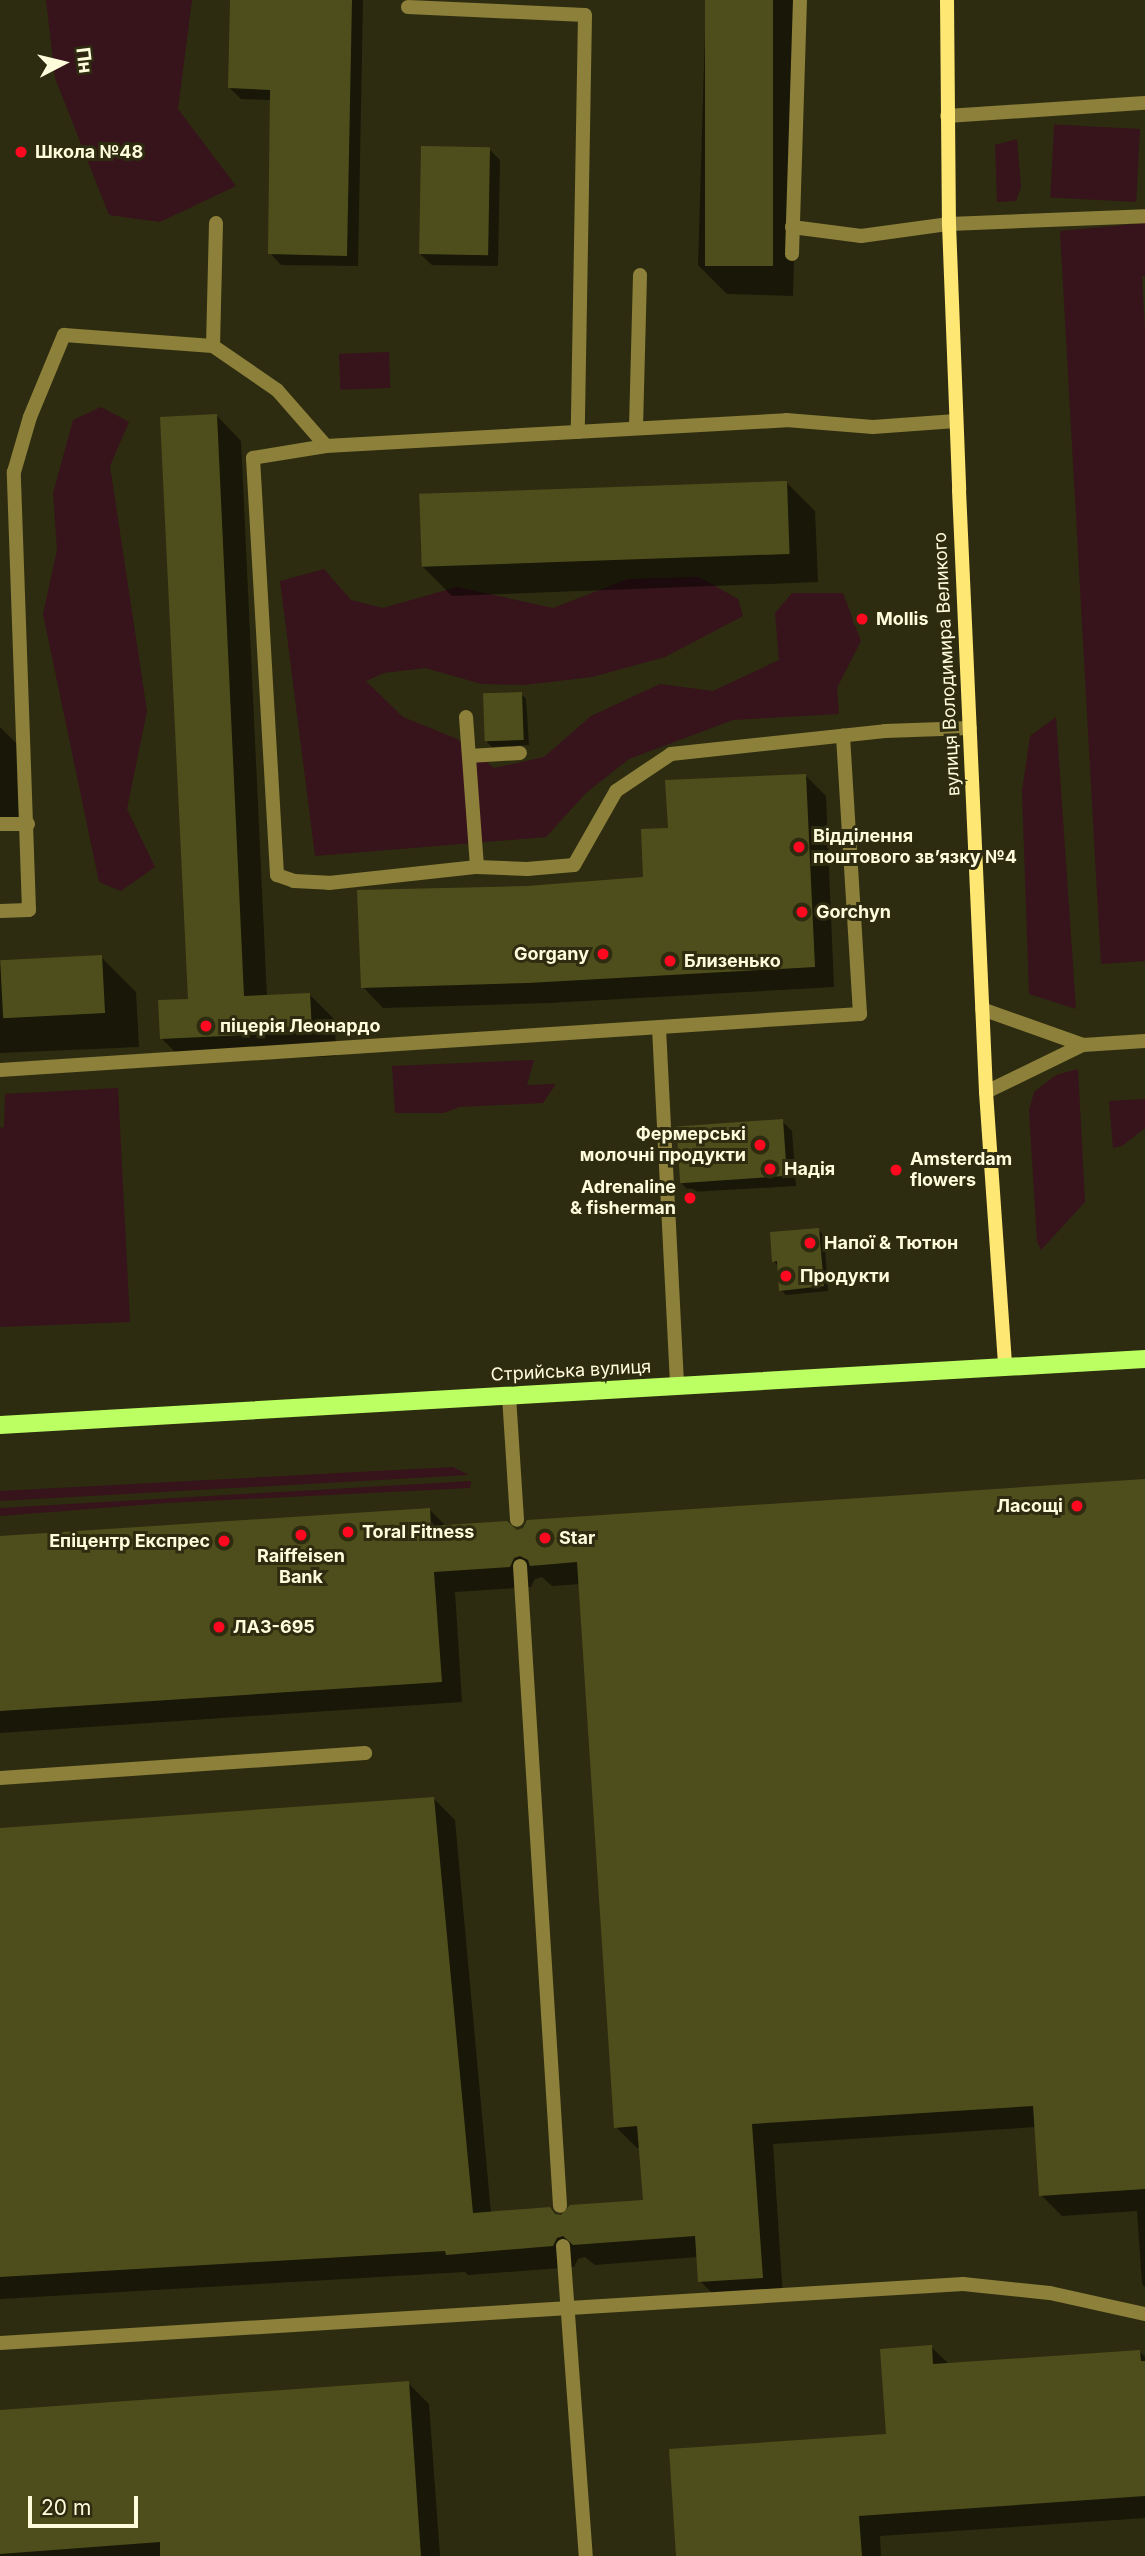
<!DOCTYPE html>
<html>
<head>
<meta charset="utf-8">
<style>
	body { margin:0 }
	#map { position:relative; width:1145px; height:2556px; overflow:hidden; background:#2d2c10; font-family:Inter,sans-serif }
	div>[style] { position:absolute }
	.green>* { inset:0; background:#37131b; transform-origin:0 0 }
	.shadow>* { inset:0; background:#0007 }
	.building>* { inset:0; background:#4e4e1c; transform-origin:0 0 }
	.lane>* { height:14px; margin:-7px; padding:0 7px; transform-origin:7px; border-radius:7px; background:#8d803a }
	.secondary>* { height:14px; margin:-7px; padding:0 7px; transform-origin:7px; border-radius:7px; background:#ffe773 }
	.primary>* { height:18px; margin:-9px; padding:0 9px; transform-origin:9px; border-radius:9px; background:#bcff63 }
	.dots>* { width:19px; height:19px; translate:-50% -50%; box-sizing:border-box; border:4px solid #2d2c10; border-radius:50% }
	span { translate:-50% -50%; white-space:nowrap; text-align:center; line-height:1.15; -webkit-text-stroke:6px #2d2c10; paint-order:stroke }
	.poi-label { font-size:18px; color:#fffcdc; font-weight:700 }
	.left { translate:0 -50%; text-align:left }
	.right { translate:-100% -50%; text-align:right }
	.street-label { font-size:18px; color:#fffcdc }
	.north { position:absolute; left:28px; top:28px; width:70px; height:70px; -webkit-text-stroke:5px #2d2c10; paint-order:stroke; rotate:83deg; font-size:19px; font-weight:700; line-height:28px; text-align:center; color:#fffcdc }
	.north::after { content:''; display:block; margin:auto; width:24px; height:32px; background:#fffcdc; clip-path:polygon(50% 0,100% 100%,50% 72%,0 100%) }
	.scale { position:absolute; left:28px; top:2496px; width:110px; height:32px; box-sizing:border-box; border:4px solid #fffcdc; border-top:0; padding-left:9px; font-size:21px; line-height:24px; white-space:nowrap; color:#fffcdc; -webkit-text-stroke:5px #2d2c10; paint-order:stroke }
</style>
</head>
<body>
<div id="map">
	<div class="green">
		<i style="clip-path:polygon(46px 0,192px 0,178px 109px,236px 186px,160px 222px,109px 215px,55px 78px)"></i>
		<i style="left:1140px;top:129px;width:73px;height:86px;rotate:93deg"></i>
		<i style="clip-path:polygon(1017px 139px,1021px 187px,1016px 201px,997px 202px,995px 145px)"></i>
		<i style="clip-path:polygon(1145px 223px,1145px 276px,1142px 276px,1145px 331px,1145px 961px,1101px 964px,1060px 231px)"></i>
		<i style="left:389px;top:352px;width:36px;height:50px;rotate:88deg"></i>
		<i style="clip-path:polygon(101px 407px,129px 422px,110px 466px,147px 711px,127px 809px,155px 867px,121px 891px,99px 882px,43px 614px,57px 550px,53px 493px,73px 420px)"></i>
		<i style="clip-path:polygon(324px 569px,351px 600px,383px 608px,457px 587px,553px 608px,628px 579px,699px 577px,738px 599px,743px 616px,665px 657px,592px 677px,524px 685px,482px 684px,425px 668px,384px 673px,366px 681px,403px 717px,457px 739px,494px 768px,544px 757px,591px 716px,660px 684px,713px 691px,779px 660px,775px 613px,792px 593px,843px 593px,861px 641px,837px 688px,839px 714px,733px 720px,629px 759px,586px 793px,546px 837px,315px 856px,280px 581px)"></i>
		<i style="clip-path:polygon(1056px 717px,1076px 1009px,1029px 994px,1022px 791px,1030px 736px)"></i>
		<i style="clip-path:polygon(534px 1060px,527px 1085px,556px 1084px,543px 1103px,459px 1107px,444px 1113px,395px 1113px,392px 1066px)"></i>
		<i style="clip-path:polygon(1078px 1069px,1085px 1202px,1041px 1250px,1037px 1241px,1029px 1111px,1034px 1092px,1056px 1075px)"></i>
		<i style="clip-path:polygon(118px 1088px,130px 1322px,0 1327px,0 1128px,4px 1127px,5px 1094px)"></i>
		<i style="clip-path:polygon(1145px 1099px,1145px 1128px,1122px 1146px,1113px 1148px,1109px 1101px)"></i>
		<i style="clip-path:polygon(453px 1467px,469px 1475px,0 1501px,0 1491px)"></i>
		<i style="clip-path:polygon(471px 1481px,470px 1488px,166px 1503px,0 1516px,0 1508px)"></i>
	</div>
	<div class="shadow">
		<i style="clip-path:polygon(231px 0,363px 0,358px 266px,281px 265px,270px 253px,272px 100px,241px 99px,230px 88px)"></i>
		<i style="clip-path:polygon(706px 0,801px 0,793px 296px,727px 294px,698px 265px)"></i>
		<i style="clip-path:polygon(489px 149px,500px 160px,498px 266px,432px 265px,420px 254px)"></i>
		<i style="clip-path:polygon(217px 416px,241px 441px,267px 997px,310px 995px,335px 1020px,336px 1056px,186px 1063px,161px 1038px,189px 1000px)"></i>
		<i style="clip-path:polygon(786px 482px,815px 511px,818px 582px,452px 596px,423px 567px)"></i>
		<i style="clip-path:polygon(521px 694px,526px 699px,529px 745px,492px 747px,487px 742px)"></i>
		<i style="clip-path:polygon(0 727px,28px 755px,29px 817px,0 818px)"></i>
		<i style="clip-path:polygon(806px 776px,826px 796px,834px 987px,549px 1003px,383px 1008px,363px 987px,527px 888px,645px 879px,669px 829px)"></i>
		<i style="clip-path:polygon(101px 957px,136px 992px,139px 1047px,0 1053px,0 961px)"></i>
		<i style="clip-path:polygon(782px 1121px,792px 1131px,796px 1186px,690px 1192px,680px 1182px)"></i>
		<i style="clip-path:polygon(818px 1230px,824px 1235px,828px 1291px,786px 1295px,781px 1290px,779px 1267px,774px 1261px)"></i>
		<i style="clip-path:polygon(1145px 1481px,1145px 2287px,1142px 2284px,1137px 2211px,1062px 2216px,1041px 2195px,1036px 2127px,773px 2144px,783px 2298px,721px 2302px,700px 2281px,698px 2257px,595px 2265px,585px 2257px,578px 2259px,574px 2267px,468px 2275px,465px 2272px,0 2299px,0 1830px,434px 1799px,455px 1820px,491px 2213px,550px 2209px,558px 2217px,645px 2202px,641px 2148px,637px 2148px,616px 2127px,581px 1584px,552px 1586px,542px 1577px,535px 1579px,531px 1587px,455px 1592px,462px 1702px,0 1733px,0 1538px,430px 1510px,447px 1527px,517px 1532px)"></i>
		<i style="clip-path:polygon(931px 2347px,950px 2365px,1140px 2352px,1145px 2357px,1145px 2518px,880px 2536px,881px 2556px,678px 2556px,888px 2436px)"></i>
		<i style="clip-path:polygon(408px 2383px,429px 2404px,440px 2556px,0 2556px,0 2411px)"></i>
	</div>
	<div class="building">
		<i style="clip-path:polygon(230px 0,352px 0,347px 256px,268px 254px,270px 90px,228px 88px)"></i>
		<i style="left:705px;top:0;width:68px;height:266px"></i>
		<i style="left:421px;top:146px;width:69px;height:108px;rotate:1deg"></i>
		<i style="clip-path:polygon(217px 414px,244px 996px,310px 993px,312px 1032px,160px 1039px,158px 1000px,188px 999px,160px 417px)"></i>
		<i style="left:787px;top:481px;width:73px;height:368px;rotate:88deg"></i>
		<i style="left:522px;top:692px;width:48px;height:39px;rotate:88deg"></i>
		<i style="clip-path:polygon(806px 774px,815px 967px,528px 983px,361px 988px,357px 890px,527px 886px,643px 877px,641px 829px,668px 828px,665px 780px)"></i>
		<i style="left:102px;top:955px;width:58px;height:102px;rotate:87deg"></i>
		<i style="left:783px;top:1119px;width:57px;height:107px;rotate:86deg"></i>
		<i style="clip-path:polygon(819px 1228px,824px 1286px,779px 1291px,777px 1261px,772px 1262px,770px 1232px)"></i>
		<i style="clip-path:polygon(1145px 1479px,1145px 2189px,1039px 2196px,1033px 2106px,752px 2124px,763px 2278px,698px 2282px,695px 2236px,573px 2245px,563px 2236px,557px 2238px,553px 2246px,446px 2255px,445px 2251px,0 2277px,0 1828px,434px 1797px,473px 2213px,550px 2207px,555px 2214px,561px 2215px,570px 2205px,643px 2200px,637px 2126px,614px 2128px,577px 1562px,530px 1566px,528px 1560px,520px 1556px,514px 1558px,510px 1567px,434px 1572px,442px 1682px,0 1711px,0 1536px,430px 1508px,431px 1526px,507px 1521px,517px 1530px,523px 1528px,527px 1520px)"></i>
		<i style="clip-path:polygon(932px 2345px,933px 2364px,1140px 2350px,1141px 2361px,1145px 2361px,1145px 2496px,859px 2516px,862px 2556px,676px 2556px,669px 2449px,886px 2434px,880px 2349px)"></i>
		<i style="clip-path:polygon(409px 2381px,421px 2556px,160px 2556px,160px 2542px,0 2554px,0 2410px)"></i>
	</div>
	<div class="lane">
		<i style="left:408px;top:7px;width:177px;rotate:2.6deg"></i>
		<i style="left:585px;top:15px;width:417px;rotate:91deg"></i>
		<i style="left:947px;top:116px;width:198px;rotate:-3.8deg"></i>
		<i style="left:792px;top:227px;width:70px;rotate:7.4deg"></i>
		<i style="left:861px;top:236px;width:89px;rotate:-7.8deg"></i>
		<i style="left:949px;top:224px;width:196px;rotate:-2.3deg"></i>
		<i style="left:792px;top:254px;width:254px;rotate:-88.2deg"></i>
		<i style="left:213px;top:346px;width:123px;rotate:-88.6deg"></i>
		<i style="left:636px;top:428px;width:153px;rotate:-88.5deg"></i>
		<i style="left:326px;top:446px;width:74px;rotate:170.7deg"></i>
		<i style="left:253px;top:458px;width:418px;rotate:86.7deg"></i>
		<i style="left:277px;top:875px;width:18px;rotate:19deg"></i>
		<i style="left:294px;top:881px;width:35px;rotate:3deg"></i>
		<i style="left:329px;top:883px;width:149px;rotate:-6.2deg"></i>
		<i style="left:477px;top:867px;width:50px;rotate:2.3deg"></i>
		<i style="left:527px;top:869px;width:47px;rotate:-4.9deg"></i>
		<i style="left:574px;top:865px;width:85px;rotate:-60.4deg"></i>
		<i style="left:616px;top:791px;width:66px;rotate:-33.9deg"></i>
		<i style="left:671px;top:754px;width:215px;rotate:-6.1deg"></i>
		<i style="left:885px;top:731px;width:85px;rotate:-2deg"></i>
		<i style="left:466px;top:717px;width:150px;rotate:85.8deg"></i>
		<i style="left:469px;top:756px;width:51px;rotate:-3.4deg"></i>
		<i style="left:0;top:824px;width:28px"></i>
		<i style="left:0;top:911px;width:29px;rotate:-2deg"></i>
		<i style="left:29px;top:910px;width:438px;rotate:-92deg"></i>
		<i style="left:14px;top:472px;width:57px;rotate:-73.8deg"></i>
		<i style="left:30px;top:417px;width:89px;rotate:-67.5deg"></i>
		<i style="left:64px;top:335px;width:149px;rotate:4.2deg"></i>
		<i style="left:213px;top:346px;width:78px;rotate:34.5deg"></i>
		<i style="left:277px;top:390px;width:74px;rotate:48.8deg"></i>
		<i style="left:326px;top:446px;width:461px;rotate:-3.2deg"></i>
		<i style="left:786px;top:420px;width:87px;rotate:4.6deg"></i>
		<i style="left:873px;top:427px;width:83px;rotate:-4.1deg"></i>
		<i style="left:982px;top:1009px;width:107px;rotate:19.6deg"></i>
		<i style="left:659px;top:1028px;width:359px;rotate:87.1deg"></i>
		<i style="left:0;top:1070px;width:862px;rotate:-3.73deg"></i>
		<i style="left:860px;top:1014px;width:279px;rotate:-93.5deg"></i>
		<i style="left:986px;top:1092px;width:108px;rotate:-25.9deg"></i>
		<i style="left:1083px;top:1045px;width:62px;rotate:-3.7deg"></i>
		<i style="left:509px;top:1396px;width:124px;rotate:86.3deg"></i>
		<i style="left:520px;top:1566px;width:641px;rotate:86.42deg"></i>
		<i style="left:0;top:1778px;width:366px;rotate:-3.9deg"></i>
		<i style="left:563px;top:2246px;width:311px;rotate:85.8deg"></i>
		<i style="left:0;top:2343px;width:965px;rotate:-3.51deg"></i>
		<i style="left:963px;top:2284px;width:87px;rotate:5.9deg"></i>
		<i style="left:1050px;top:2293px;width:97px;rotate:12.5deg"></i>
	</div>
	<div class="secondary">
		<i style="left:947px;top:0;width:224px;rotate:89.5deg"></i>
		<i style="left:949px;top:224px;width:266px;rotate:87.8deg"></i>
		<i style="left:959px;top:490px;width:603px;rotate:87.43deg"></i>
		<i style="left:986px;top:1092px;width:276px;rotate:86deg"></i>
	</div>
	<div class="primary">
		<i style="left:0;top:1425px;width:1147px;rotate:-3.3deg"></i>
	</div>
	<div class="dots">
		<i style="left:21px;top:152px;background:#ff0820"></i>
		<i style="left:862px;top:619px;background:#ff0820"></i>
		<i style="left:799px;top:847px;background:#ff0820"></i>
		<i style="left:802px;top:912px;background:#ff0820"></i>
		<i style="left:603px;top:954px;background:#ff0820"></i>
		<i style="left:670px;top:961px;background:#ff0820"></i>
		<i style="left:206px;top:1026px;background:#ff0820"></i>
		<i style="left:760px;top:1145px;background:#ff0820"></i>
		<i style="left:770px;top:1169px;background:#ff0820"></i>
		<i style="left:896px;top:1170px;background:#ff0820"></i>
		<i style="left:690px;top:1198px;background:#ff0820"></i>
		<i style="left:810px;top:1243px;background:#ff0820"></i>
		<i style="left:786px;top:1276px;background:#ff0820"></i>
		<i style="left:1077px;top:1506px;background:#ff0820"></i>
		<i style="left:348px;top:1532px;background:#ff0820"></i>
		<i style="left:301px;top:1535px;background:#ff0820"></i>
		<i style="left:545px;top:1538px;background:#ff0820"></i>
		<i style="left:224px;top:1541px;background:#ff0820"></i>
		<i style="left:219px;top:1627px;background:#ff0820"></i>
	</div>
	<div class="poi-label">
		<span class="left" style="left:35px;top:152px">Школа №48</span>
		<span class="left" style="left:876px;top:619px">Mollis</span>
		<span class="left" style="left:813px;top:847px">Відділення<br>поштового зв’язку №4</span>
		<span class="left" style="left:816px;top:912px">Gorchyn</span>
		<span class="right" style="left:589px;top:954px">Gorgany</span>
		<span class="left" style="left:684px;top:961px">Близенько</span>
		<span class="left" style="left:220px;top:1026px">піцерія Леонардо</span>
		<span class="right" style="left:746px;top:1145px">Фермерські<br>молочні продукти</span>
		<span class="left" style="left:910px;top:1170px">Amsterdam<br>flowers</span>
		<span class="left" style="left:784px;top:1169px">Надія</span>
		<span class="right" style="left:676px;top:1198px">Adrenaline<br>&amp; fisherman</span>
		<span class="left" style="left:824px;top:1243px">Напої &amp; Тютюн</span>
		<span class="left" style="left:800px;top:1276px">Продукти</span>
		<span class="right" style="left:1063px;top:1506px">Ласощі</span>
		<span class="left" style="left:362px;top:1532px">Toral Fitness</span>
		<span class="left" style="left:559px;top:1538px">Star</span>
		<span class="right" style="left:210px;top:1541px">Епіцентр Експрес</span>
		<span style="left:301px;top:1567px">Raiffeisen<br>Bank</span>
		<span class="left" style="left:233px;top:1627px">ЛАЗ-695</span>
	</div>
	<div class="street-label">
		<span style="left:947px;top:664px;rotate:-93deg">вулиця Володимира Великого</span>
		<span style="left:571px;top:1371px;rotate:-3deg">Стрийська вулиця</span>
	</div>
	<div class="north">Пн</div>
	<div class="scale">20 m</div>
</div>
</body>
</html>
